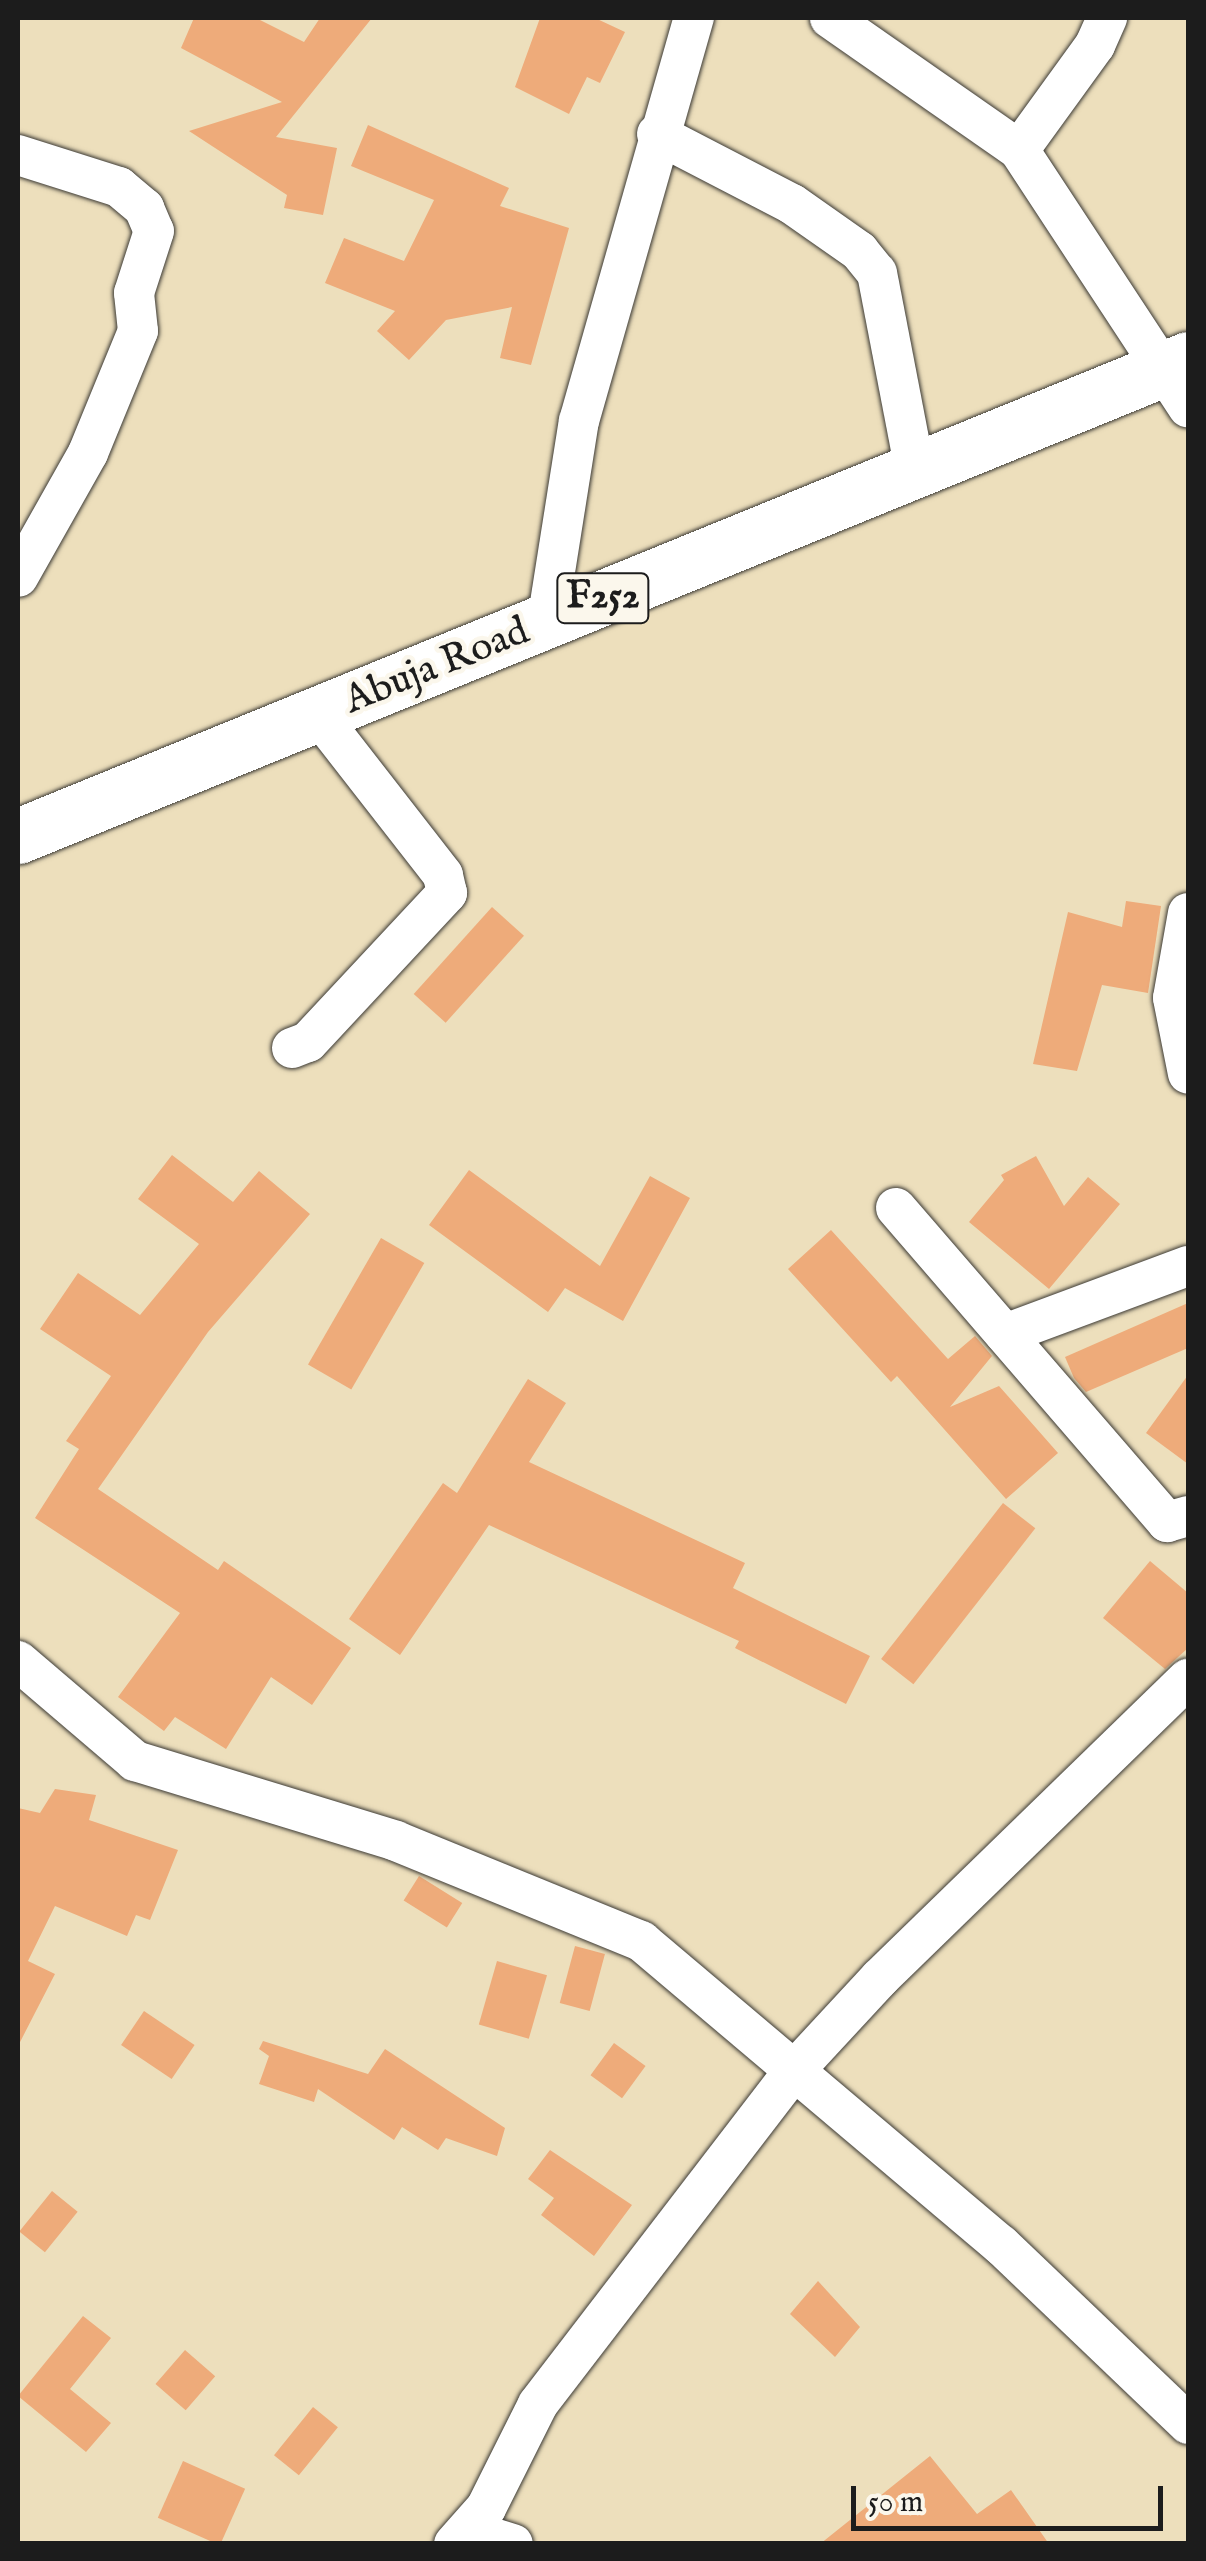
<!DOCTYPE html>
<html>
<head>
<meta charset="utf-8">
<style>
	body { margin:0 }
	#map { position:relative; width:1206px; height:2561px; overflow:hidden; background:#eddfbc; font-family:"IM FELL English",serif }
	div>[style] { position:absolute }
	.building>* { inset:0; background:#eeab7a; transform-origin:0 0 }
	.roads { filter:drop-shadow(0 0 2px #3b3934) drop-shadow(0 0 2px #3b3934) }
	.street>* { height:40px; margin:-20px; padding:0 20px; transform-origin:20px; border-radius:20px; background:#fff }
	.primary>* { height:55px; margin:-27.5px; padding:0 27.5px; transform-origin:27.5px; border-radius:27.5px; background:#fff }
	span { translate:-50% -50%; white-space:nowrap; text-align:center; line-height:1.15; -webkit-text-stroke:9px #fbf7ec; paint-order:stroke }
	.shield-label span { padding:2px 8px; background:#fbf7ec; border:2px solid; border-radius:8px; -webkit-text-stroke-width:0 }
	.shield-label { font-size:38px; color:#1c1c1c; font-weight:700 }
	.street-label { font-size:40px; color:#1c1c1c }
	.frame { position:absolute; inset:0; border:20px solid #1c1c1c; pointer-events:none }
	.scale { position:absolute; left:851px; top:2486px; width:312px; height:45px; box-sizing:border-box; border:5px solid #1c1c1c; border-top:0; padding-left:12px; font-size:30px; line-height:35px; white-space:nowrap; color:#1c1c1c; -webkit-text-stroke:8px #fbf7ec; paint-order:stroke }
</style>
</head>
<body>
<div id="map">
	<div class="building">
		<i style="clip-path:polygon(194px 18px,256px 18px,304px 42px,320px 18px,372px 18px,276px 137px,337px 148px,323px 215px,284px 208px,287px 195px,189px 131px,282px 102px,181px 48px)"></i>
		<i style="clip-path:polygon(540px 18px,595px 18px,625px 32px,600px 83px,587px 77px,569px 114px,515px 87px)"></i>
		<i style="clip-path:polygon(368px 125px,509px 188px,500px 206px,569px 228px,531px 365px,500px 358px,512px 307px,446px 320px,409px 360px,377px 331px,395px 311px,325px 283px,344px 238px,404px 261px,434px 200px,351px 166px)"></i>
		<i style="clip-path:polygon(1126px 901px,1161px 906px,1148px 993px,1102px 985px,1077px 1071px,1033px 1064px,1068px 912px,1122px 927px)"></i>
		<i style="left:492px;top:907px;width:43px;height:117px;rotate:42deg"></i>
		<i style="clip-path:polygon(172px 1155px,233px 1202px,259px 1171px,310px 1214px,208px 1332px,98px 1489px,218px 1570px,224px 1561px,351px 1648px,312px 1705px,271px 1677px,226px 1749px,175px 1717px,164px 1731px,118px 1697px,180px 1613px,35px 1518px,79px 1449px,66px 1441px,111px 1376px,40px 1329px,78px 1273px,140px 1315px,199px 1244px,138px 1199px)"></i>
		<i style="clip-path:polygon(1036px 1156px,1064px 1206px,1088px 1177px,1120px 1204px,1049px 1289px,969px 1222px,1004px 1180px,1001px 1175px)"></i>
		<i style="clip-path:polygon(469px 1170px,600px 1266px,650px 1176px,690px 1198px,623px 1321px,565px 1288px,548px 1312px,429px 1225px)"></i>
		<i style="clip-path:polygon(831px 1230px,948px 1359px,975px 1336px,992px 1356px,950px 1407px,999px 1386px,1058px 1453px,1006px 1499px,897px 1376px,891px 1382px,788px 1269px)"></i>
		<i style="left:381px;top:1238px;width:50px;height:146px;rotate:30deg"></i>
		<i style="clip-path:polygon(1188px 1303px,1188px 1348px,1086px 1392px,1074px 1378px,1065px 1357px)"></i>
		<i style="clip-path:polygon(1188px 1375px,1188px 1464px,1146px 1433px)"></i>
		<i style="clip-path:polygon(528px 1379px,566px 1403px,529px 1462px,745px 1563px,733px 1588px,870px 1656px,846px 1704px,735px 1648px,739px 1641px,489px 1525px,400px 1655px,349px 1619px,443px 1483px,457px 1493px)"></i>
		<i style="left:1003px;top:1503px;width:41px;height:198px;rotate:38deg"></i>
		<i style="clip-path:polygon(1150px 1561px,1188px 1593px,1188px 1648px,1165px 1669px,1103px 1618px)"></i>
		<i style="clip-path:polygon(55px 1789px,96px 1795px,89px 1820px,178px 1850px,150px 1920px,136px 1915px,127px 1936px,55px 1906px,28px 1961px,55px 1974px,18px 2046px,18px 1808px,40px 1813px)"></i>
		<i style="left:419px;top:1876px;width:51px;height:29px;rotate:32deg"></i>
		<i style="left:575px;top:1946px;width:31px;height:59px;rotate:15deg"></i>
		<i style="left:497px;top:1961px;width:52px;height:66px;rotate:16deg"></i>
		<i style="left:144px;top:2011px;width:61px;height:41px;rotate:34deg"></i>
		<i style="clip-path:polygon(263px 2041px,368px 2074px,385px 2049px,505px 2128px,497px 2156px,446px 2138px,438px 2150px,402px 2127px,394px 2140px,318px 2089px,314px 2102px,259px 2084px,269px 2056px,259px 2049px)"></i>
		<i style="left:614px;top:2043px;width:39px;height:40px;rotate:36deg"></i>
		<i style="clip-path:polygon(550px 2150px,632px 2205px,594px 2256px,541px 2215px,554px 2198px,528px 2179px)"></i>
		<i style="left:52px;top:2191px;width:33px;height:52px;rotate:39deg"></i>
		<i style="clip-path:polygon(818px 2281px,860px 2327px,835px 2357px,790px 2314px)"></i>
		<i style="clip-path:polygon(83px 2316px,111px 2338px,70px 2389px,111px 2423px,86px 2452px,18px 2396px)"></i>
		<i style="left:185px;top:2350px;width:40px;height:45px;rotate:41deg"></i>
		<i style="left:313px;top:2407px;width:32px;height:62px;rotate:39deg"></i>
		<i style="clip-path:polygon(930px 2456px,977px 2514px,1011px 2490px,1049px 2544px,820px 2544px)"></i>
		<i style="left:183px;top:2461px;width:68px;height:62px;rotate:24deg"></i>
	</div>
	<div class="roads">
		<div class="street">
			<i style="left:830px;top:18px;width:231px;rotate:34.9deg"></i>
			<i style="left:1019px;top:150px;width:308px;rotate:56.7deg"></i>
			<i style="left:657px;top:134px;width:152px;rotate:27.4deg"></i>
			<i style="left:792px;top:204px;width:82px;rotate:35deg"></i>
			<i style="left:859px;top:251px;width:28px;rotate:51deg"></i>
			<i style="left:877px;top:273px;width:201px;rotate:79.1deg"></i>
			<i style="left:1019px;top:150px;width:130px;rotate:-54.1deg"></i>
			<i style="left:1095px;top:45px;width:30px;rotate:-66deg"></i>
			<i style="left:18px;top:155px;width:106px;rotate:17.6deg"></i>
			<i style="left:119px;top:187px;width:33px;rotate:40deg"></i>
			<i style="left:144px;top:208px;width:25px;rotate:67deg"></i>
			<i style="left:154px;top:231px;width:65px;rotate:107.9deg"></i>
			<i style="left:134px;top:293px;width:38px;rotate:84deg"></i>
			<i style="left:138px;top:331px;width:132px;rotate:112.3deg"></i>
			<i style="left:88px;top:453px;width:142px;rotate:119.4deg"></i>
			<i style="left:547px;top:622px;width:204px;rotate:-81deg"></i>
			<i style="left:579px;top:421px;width:419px;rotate:-74.1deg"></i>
			<i style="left:1188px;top:913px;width:86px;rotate:100deg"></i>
			<i style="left:1173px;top:998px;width:77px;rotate:78.8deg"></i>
			<i style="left:292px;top:1048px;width:17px;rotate:-21deg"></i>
			<i style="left:308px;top:1042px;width:204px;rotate:-47deg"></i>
			<i style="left:447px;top:893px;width:18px;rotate:-103deg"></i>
			<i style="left:443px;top:875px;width:202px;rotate:-127.9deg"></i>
			<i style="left:896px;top:1208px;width:415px;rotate:49.2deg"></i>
			<i style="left:1167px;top:1522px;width:22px;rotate:-16deg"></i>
			<i style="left:1005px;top:1334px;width:195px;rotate:-20.4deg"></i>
			<i style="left:18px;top:1661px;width:154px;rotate:40.5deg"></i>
			<i style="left:135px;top:1761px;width:273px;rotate:17deg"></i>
			<i style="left:396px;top:1841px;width:265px;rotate:22.2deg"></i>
			<i style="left:641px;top:1941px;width:471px;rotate:40.2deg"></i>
			<i style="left:1001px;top:2245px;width:259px;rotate:43.7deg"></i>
			<i style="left:468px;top:2530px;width:47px;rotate:17.3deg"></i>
			<i style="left:454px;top:2544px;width:48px;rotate:-48.4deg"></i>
			<i style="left:486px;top:2508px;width:116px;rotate:-63.4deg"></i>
			<i style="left:538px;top:2404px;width:417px;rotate:-52.5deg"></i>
			<i style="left:792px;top:2073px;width:129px;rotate:-47.2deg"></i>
			<i style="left:880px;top:1978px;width:429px;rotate:-44.2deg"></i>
		</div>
		<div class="primary">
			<i style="left:18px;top:836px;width:1263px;rotate:-22.18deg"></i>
		</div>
	</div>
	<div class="shield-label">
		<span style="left:603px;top:598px">F252</span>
	</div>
	<div class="street-label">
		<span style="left:437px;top:667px;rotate:-22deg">Abuja Road</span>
	</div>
	<div class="frame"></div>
	<div class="scale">50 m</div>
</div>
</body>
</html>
